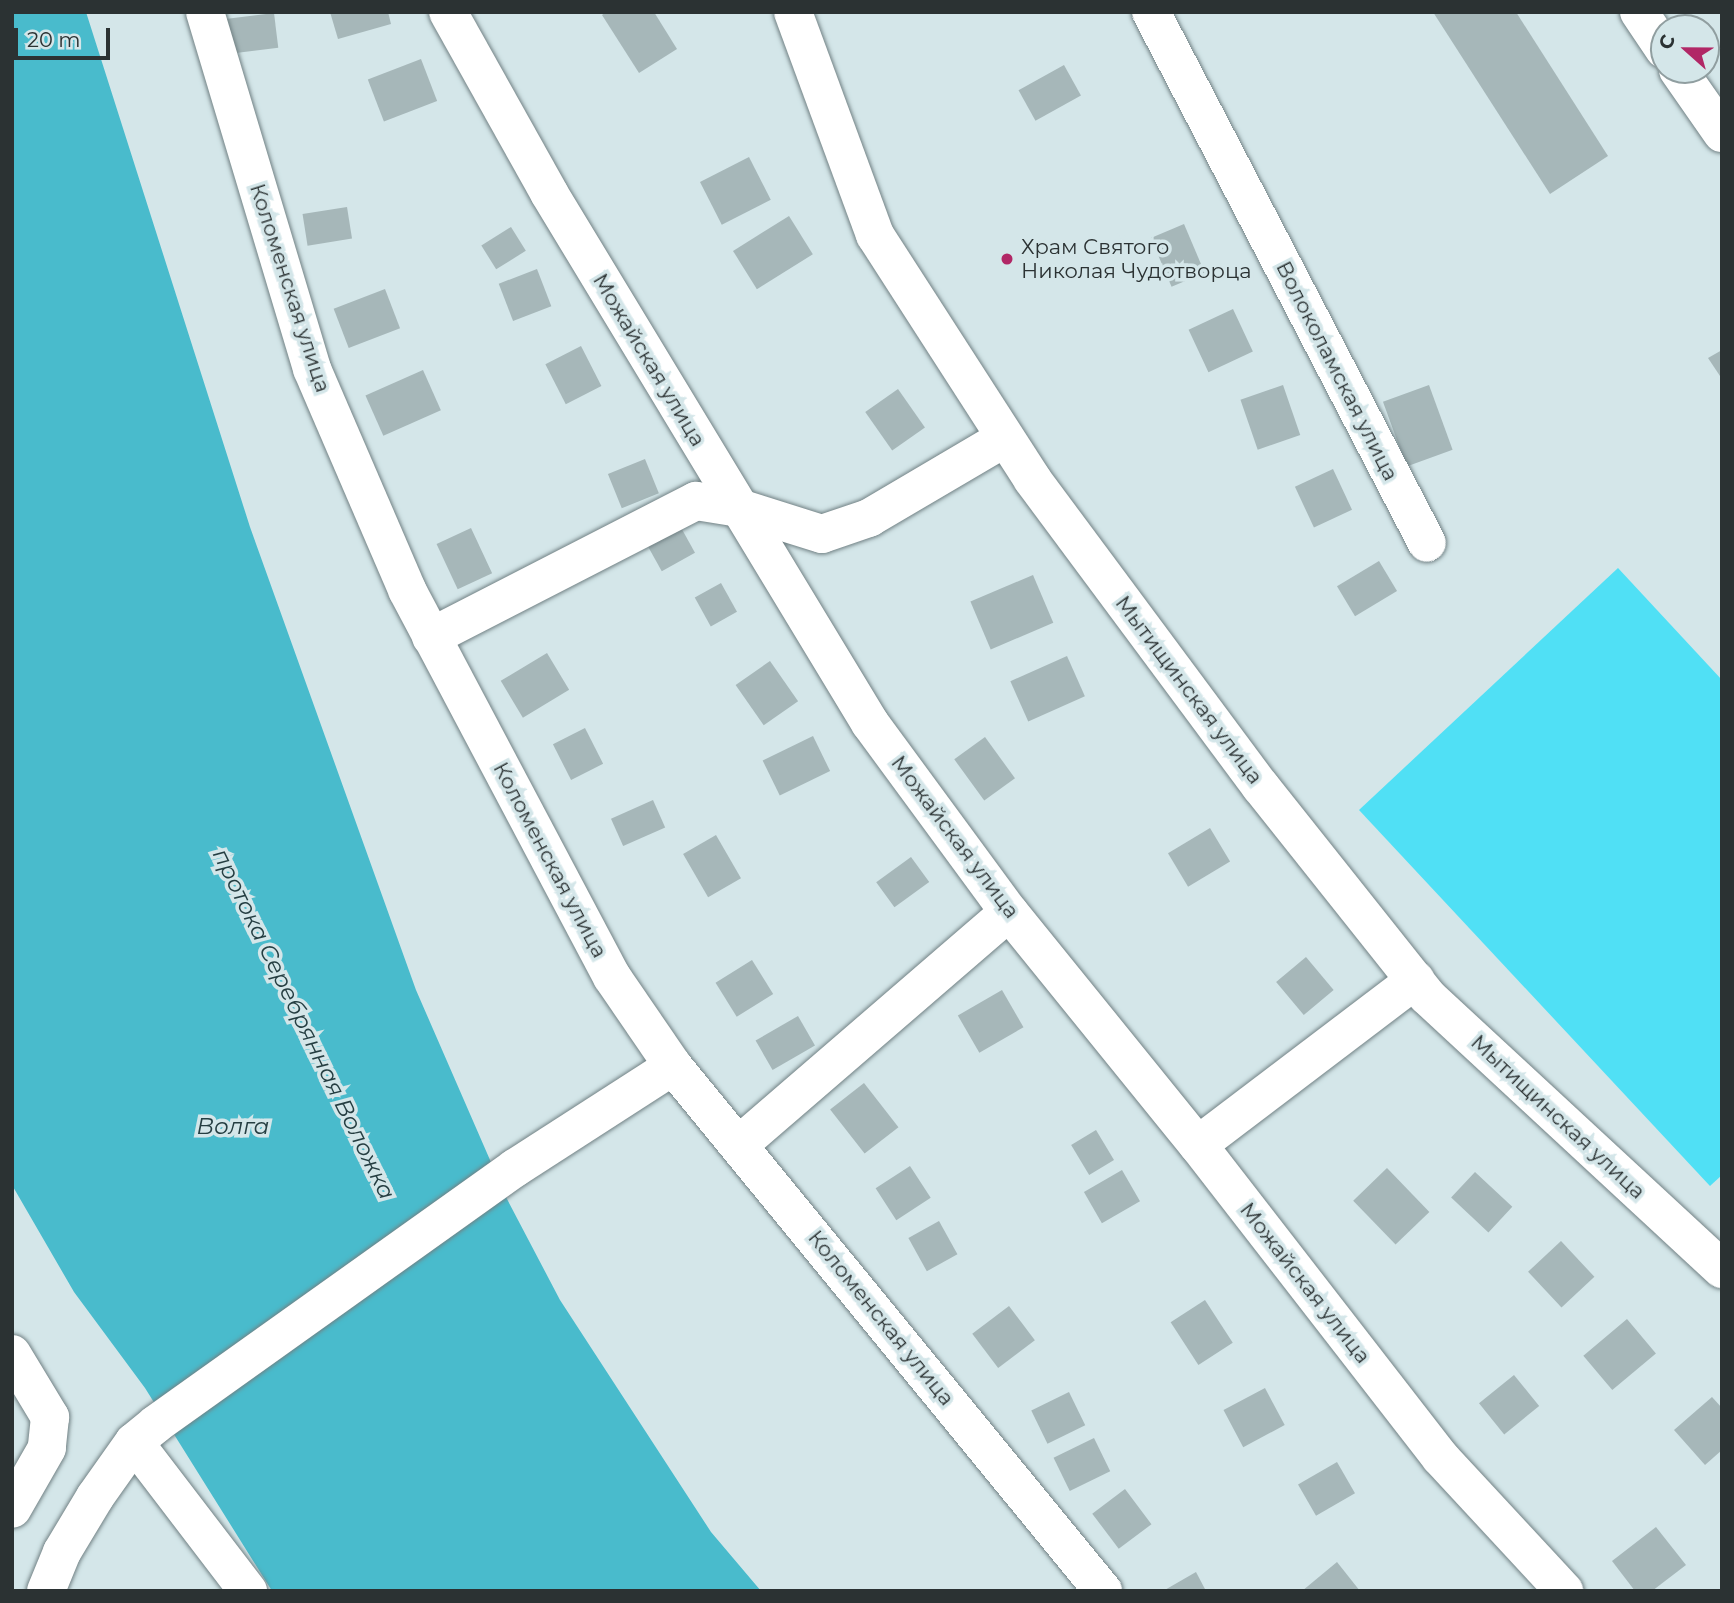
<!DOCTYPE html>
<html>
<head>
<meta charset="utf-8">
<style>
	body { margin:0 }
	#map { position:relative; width:1734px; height:1603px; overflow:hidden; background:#d4e6e9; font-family:Montserrat,sans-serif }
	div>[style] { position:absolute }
	.green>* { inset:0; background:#50e0f5 }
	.water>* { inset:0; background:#49bbcc }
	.building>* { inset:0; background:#a6b7b9; transform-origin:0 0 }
	.roads { filter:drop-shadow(0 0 2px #718184) drop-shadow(0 0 2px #718184) }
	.minor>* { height:38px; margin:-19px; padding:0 19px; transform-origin:19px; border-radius:19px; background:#fff }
	.dots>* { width:19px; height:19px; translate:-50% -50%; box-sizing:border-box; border:4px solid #d4e6e9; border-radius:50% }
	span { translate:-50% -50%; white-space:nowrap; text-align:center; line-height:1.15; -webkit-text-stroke:7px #d4e6e9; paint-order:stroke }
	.poi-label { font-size:21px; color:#2b3233 }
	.left { translate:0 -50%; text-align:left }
	.street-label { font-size:21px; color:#2b3233 }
	.water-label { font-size:23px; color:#253e42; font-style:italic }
	.frame { position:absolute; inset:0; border:14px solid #2b3233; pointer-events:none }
	.north { position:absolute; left:1650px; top:14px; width:70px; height:70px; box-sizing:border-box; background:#d4e6e9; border:2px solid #909ea0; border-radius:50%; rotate:291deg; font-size:19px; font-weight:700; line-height:28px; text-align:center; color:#2b3233 }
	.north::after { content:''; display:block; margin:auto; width:24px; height:32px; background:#b12766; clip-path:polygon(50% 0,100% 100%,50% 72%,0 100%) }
	.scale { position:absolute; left:14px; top:28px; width:96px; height:32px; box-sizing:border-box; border:4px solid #2b3233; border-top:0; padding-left:9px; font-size:21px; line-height:24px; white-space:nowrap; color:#2b3233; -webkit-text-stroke:5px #d4e6e9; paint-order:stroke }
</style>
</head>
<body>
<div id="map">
	<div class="green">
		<i style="clip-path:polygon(1618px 568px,1722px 680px,1722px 1175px,1710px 1186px,1359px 810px)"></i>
	</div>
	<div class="water">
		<i style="clip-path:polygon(12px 12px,86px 12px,250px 527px,416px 990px,507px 1199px,560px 1300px,711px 1532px,761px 1591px,272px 1591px,145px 1388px,74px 1292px,12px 1185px)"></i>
	</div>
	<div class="building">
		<i style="clip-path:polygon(330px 12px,388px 12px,391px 24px,338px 39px)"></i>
		<i style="clip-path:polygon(606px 12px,654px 12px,677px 49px,639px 73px,602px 15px)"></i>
		<i style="clip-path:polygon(1433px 12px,1516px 12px,1608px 156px,1550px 194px)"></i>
		<i style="left:274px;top:13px;width:35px;height:51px;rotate:83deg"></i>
		<i style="left:421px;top:59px;width:45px;height:57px;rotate:69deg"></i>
		<i style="left:1064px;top:65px;width:35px;height:52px;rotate:61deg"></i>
		<i style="left:749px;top:157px;width:48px;height:55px;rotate:63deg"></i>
		<i style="left:347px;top:207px;width:32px;height:45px;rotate:81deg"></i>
		<i style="left:789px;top:216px;width:45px;height:66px;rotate:58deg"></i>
		<i style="left:1184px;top:224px;width:53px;height:36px;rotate:67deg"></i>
		<i style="left:511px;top:227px;width:28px;height:35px;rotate:58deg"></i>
		<i style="left:537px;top:269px;width:40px;height:41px;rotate:69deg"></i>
		<i style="left:385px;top:289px;width:42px;height:55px;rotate:69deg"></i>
		<i style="left:1233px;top:309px;width:47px;height:49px;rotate:65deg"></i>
		<i style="left:581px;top:346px;width:45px;height:40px;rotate:63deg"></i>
		<i style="clip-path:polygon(1722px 350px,1722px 379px,1708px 358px)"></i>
		<i style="left:423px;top:370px;width:44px;height:63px;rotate:66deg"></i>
		<i style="left:1283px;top:385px;width:53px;height:45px;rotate:71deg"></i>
		<i style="left:1429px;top:385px;width:69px;height:49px;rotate:70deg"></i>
		<i style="left:898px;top:389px;width:47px;height:40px;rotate:55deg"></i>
		<i style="left:645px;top:459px;width:37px;height:40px;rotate:68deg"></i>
		<i style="left:1333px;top:469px;width:45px;height:42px;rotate:65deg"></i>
		<i style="left:679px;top:524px;width:33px;height:38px;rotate:61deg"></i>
		<i style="left:471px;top:528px;width:50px;height:38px;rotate:65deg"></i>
		<i style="left:1379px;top:561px;width:35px;height:49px;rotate:59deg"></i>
		<i style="left:1033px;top:575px;width:52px;height:68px;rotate:67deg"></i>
		<i style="left:721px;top:583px;width:33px;height:30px;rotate:61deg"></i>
		<i style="left:547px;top:653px;width:43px;height:54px;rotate:59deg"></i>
		<i style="left:1067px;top:656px;width:44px;height:62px;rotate:66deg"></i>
		<i style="left:770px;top:661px;width:49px;height:42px;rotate:55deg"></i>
		<i style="left:585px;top:728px;width:40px;height:36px;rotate:63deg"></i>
		<i style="left:813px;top:736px;width:39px;height:56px;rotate:64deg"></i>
		<i style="left:985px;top:737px;width:51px;height:38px;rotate:54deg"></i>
		<i style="left:653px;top:800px;width:30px;height:46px;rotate:66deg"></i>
		<i style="left:1210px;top:828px;width:39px;height:49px;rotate:59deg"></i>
		<i style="left:716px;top:835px;width:50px;height:38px;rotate:60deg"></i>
		<i style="left:911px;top:857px;width:31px;height:43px;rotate:54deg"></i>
		<i style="left:1306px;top:957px;width:43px;height:39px;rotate:50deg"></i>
		<i style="left:752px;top:960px;width:40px;height:43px;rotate:58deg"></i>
		<i style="left:1002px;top:990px;width:43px;height:51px;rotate:60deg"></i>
		<i style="left:798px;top:1016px;width:34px;height:49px;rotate:60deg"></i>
		<i style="left:864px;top:1083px;width:56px;height:43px;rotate:52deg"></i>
		<i style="left:1096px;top:1130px;width:35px;height:29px;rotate:59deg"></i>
		<i style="left:910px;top:1166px;width:38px;height:41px;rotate:57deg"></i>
		<i style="left:1387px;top:1168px;width:61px;height:47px;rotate:46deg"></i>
		<i style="left:1122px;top:1170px;width:36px;height:44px;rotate:60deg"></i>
		<i style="left:1475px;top:1172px;width:51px;height:35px;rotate:43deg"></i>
		<i style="left:939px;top:1221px;width:38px;height:35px;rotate:61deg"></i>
		<i style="left:1561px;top:1241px;width:49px;height:45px;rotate:47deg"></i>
		<i style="left:1205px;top:1300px;width:51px;height:41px;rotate:57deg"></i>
		<i style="left:1009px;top:1306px;width:43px;height:46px;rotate:53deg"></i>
		<i style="left:1627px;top:1319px;width:45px;height:57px;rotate:50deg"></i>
		<i style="left:1514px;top:1375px;width:40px;height:45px;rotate:51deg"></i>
		<i style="left:1265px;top:1388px;width:42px;height:47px;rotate:62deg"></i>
		<i style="left:1069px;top:1392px;width:37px;height:42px;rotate:64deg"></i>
		<i style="clip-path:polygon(1712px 1397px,1722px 1408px,1722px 1450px,1705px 1465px,1674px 1430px)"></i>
		<i style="left:1094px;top:1438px;width:37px;height:45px;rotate:64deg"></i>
		<i style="left:1337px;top:1462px;width:36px;height:45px;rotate:60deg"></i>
		<i style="left:1125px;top:1489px;width:44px;height:41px;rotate:53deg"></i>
		<i style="clip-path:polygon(1656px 1527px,1686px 1565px,1652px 1591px,1635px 1591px,1612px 1561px)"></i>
		<i style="clip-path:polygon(1337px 1562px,1360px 1591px,1302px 1591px)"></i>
		<i style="clip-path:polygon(1196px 1572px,1206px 1591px,1163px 1591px)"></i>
	</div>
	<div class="roads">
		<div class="minor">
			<i style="left:205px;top:12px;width:373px;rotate:73.3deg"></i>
			<i style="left:312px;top:369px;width:241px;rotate:66.7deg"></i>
			<i style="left:407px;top:590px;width:438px;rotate:62.1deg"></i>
			<i style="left:612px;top:977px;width:108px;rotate:55.6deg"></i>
			<i style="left:673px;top:1066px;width:679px;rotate:50.68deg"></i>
			<i style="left:448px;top:12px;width:207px;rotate:60.8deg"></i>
			<i style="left:549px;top:193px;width:620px;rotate:58.8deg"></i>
			<i style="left:870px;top:723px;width:235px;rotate:53.7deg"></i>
			<i style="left:1009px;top:912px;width:300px;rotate:51deg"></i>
			<i style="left:1198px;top:1145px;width:395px;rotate:52.2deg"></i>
			<i style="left:1440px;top:1457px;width:183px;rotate:47.2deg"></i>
			<i style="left:793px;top:12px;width:238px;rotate:69.8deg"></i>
			<i style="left:875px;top:235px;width:290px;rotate:57.2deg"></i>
			<i style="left:1032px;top:479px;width:384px;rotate:53.4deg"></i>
			<i style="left:1261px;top:787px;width:267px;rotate:51.5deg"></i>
			<i style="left:1427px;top:996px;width:402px;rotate:42.8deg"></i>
			<i style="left:1151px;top:12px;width:598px;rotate:62.54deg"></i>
			<i style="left:1639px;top:12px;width:45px;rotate:56deg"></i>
			<i style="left:1678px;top:70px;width:77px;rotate:55.1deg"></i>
			<i style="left:431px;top:637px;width:298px;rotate:-27.2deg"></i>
			<i style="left:696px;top:501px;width:44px;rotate:9.2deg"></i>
			<i style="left:739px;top:508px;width:87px;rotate:17.4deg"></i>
			<i style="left:822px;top:534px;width:50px;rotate:-18.8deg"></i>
			<i style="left:869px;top:518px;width:158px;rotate:-30.5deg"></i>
			<i style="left:740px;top:1144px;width:355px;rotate:-40.8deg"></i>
			<i style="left:1198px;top:1145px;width:273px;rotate:-37.2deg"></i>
			<i style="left:12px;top:1354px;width:74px;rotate:58.9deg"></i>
			<i style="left:50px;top:1417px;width:31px;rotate:96deg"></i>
			<i style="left:47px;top:1448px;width:70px;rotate:119.8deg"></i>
			<i style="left:134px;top:1442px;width:188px;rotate:52.6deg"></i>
			<i style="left:46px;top:1591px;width:42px;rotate:-67.7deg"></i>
			<i style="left:62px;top:1552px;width:64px;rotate:-59deg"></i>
			<i style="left:95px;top:1497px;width:67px;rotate:-54.7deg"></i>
			<i style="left:134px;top:1442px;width:28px;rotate:-39deg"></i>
			<i style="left:156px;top:1424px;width:441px;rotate:-35.5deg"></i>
			<i style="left:515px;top:1168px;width:188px;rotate:-32.8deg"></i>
		</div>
	</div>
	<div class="dots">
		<i style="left:1007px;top:259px;background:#b12766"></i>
	</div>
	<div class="poi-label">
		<span class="left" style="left:1021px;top:259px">Храм Святого<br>Николая Чудотворца</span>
	</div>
	<div class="street-label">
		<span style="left:290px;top:288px;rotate:72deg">Коломенская улица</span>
		<span style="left:649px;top:360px;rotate:59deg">Можайская улица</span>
		<span style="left:1337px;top:371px;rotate:63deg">Волоколамская улица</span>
		<span style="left:1189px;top:690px;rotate:53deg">Мытищинская улица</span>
		<span style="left:955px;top:837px;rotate:53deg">Можайская улица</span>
		<span style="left:550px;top:860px;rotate:62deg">Коломенская улица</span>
		<span style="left:1558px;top:1117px;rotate:43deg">Мытищинская улица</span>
		<span style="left:1305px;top:1283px;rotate:52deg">Можайская улица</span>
		<span style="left:881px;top:1318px;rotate:51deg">Коломенская улица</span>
	</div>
	<div class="water-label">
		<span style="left:304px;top:1024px;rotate:64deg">протока Серебрянная Воложка</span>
		<span style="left:233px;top:1126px">Волга</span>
	</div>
	<div class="frame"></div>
	<div class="north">С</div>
	<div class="scale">20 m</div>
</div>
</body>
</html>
